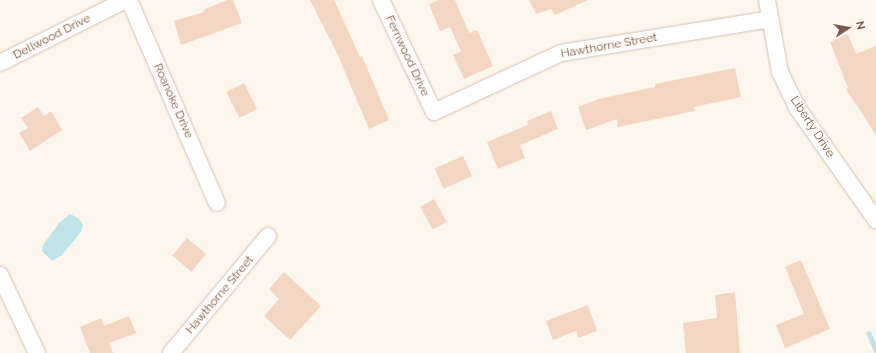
<!DOCTYPE html>
<html>
<head>
<meta charset="utf-8">
<style>
	body { margin:0 }
	#map { position:relative; width:876px; height:353px; overflow:hidden; background:#fdf6ec; font-family:Raleway,sans-serif }
	div>[style] { position:absolute }
	.water>* { inset:0; background:#bfe3e8 }
	.stream>* { height:4.5px; margin:-2.25px; padding:0 2.25px; transform-origin:2.25px; border-radius:2.25px; background:#bfe3e8 }
	.building>* { inset:0; background:#f3d5c3; transform-origin:0 0 }
	.roads { filter:drop-shadow(0 0 1px #d1beb0) drop-shadow(0 0 1px #d1beb0) }
	.minor>* { height:16px; margin:-8px; padding:0 8px; transform-origin:8px; border-radius:8px; background:#fff }
	span { translate:-50% -50%; white-space:nowrap; text-align:center; line-height:1.15; -webkit-text-stroke:3px #fffaf3; paint-order:stroke }
	.street-label { font-size:12px; color:#7a5c4d }
	.north { position:absolute; left:828px; top:8px; width:40px; height:40px; -webkit-text-stroke:3px #fffaf3; paint-order:stroke; rotate:78deg; font-size:11px; font-weight:700; line-height:16px; text-align:center; color:#7a5c4d }
	.north::after { content:''; display:block; margin:auto; width:14px; height:18px; background:#7a5c4d; clip-path:polygon(50% 0,100% 100%,50% 72%,0 100%) }
</style>
</head>
<body>
<div id="map">
	<div class="water">
		<i style="clip-path:polygon(70px 214px,78px 218px,83px 225px,81px 232px,61px 256px,52px 261px,42px 251px,43px 245px,59px 223px)"></i>
	</div>
	<div class="stream">
		<i style="left:869px;top:333px;width:18px;rotate:68deg"></i>
	</div>
	<div class="building">
		<i style="clip-path:polygon(227px 0,233px 0,242px 23px,181px 45px,174px 21px,204px 12px,203px 10px)"></i>
		<i style="clip-path:polygon(310px 0,334px 0,360px 57px,362px 56px,389px 120px,369px 129px,337px 53px)"></i>
		<i style="clip-path:polygon(439px 0,455px 0,469px 33px,477px 30px,493px 66px,464px 79px,453px 55px,461px 51px,450px 27px,440px 31px,429px 4px)"></i>
		<i style="clip-path:polygon(529px 0,588px 0,555px 15px,551px 9px,536px 14px)"></i>
		<i style="clip-path:polygon(848px 34px,856px 54px,876px 46px,876px 135px,846px 89px,848px 88px,830px 42px)"></i>
		<i style="clip-path:polygon(735px 68px,741px 97px,694px 107px,695px 111px,618px 127px,617px 119px,586px 130px,578px 107px,598px 99px,655px 87px,655px 84px)"></i>
		<i style="left:244px;top:83px;width:29px;height:20px;rotate:63deg"></i>
		<i style="clip-path:polygon(38px 107px,44px 116px,51px 111px,62px 130px,30px 151px,19px 133px,28px 128px,21px 118px)"></i>
		<i style="clip-path:polygon(551px 111px,558px 129px,520px 145px,525px 158px,498px 169px,487px 142px,528px 125px,527px 121px)"></i>
		<i style="left:463px;top:156px;width:22px;height:31px;rotate:66deg"></i>
		<i style="left:434px;top:199px;width:26px;height:16px;rotate:61deg"></i>
		<i style="left:187px;top:238px;width:25px;height:23px;rotate:40deg"></i>
		<i style="clip-path:polygon(801px 260px,830px 329px,785px 348px,776px 325px,804px 314px,785px 267px)"></i>
		<i style="clip-path:polygon(284px 272px,321px 306px,290px 340px,264px 316px,279px 299px,269px 289px)"></i>
		<i style="clip-path:polygon(735px 292px,740px 353px,686px 353px,683px 323px,717px 318px,715px 295px)"></i>
		<i style="clip-path:polygon(588px 305px,597px 331px,578px 338px,576px 331px,553px 340px,546px 321px)"></i>
		<i style="clip-path:polygon(129px 316px,136px 333px,109px 343px,113px 353px,90px 353px,80px 327px,101px 318px,104px 326px)"></i>
	</div>
	<div class="roads">
		<div class="minor">
			<i style="left:129px;top:0;width:221px;rotate:66.6deg"></i>
			<i style="left:381px;top:0;width:124px;rotate:64.7deg"></i>
			<i style="left:434px;top:112px;width:140px;rotate:-24.9deg"></i>
			<i style="left:561px;top:53px;width:212px;rotate:-9.2deg"></i>
			<i style="left:767px;top:0;width:73px;rotate:79.8deg"></i>
			<i style="left:780px;top:72px;width:41px;rotate:64.1deg"></i>
			<i style="left:798px;top:109px;width:136px;rotate:54.9deg"></i>
			<i style="left:0;top:63px;width:140px;rotate:-26.7deg"></i>
			<i style="left:0;top:275px;width:86px;rotate:64.6deg"></i>
			<i style="left:171px;top:353px;width:152px;rotate:-50.3deg"></i>
		</div>
	</div>
	<div class="street-label">
		<span style="left:52px;top:37px;rotate:-27deg">Dellwood Drive</span>
		<span style="left:609px;top:46px;rotate:-10deg">Hawthorne Street</span>
		<span style="left:407px;top:56px;rotate:65deg">Fernwood Drive</span>
		<span style="left:173px;top:101px;rotate:66deg">Roanoke Drive</span>
		<span style="left:812px;top:127px;rotate:57deg">Liberty Drive</span>
		<span style="left:220px;top:295px;rotate:-50deg">Hawthorne Street</span>
	</div>
	<div class="north">N</div>
</div>
</body>
</html>
